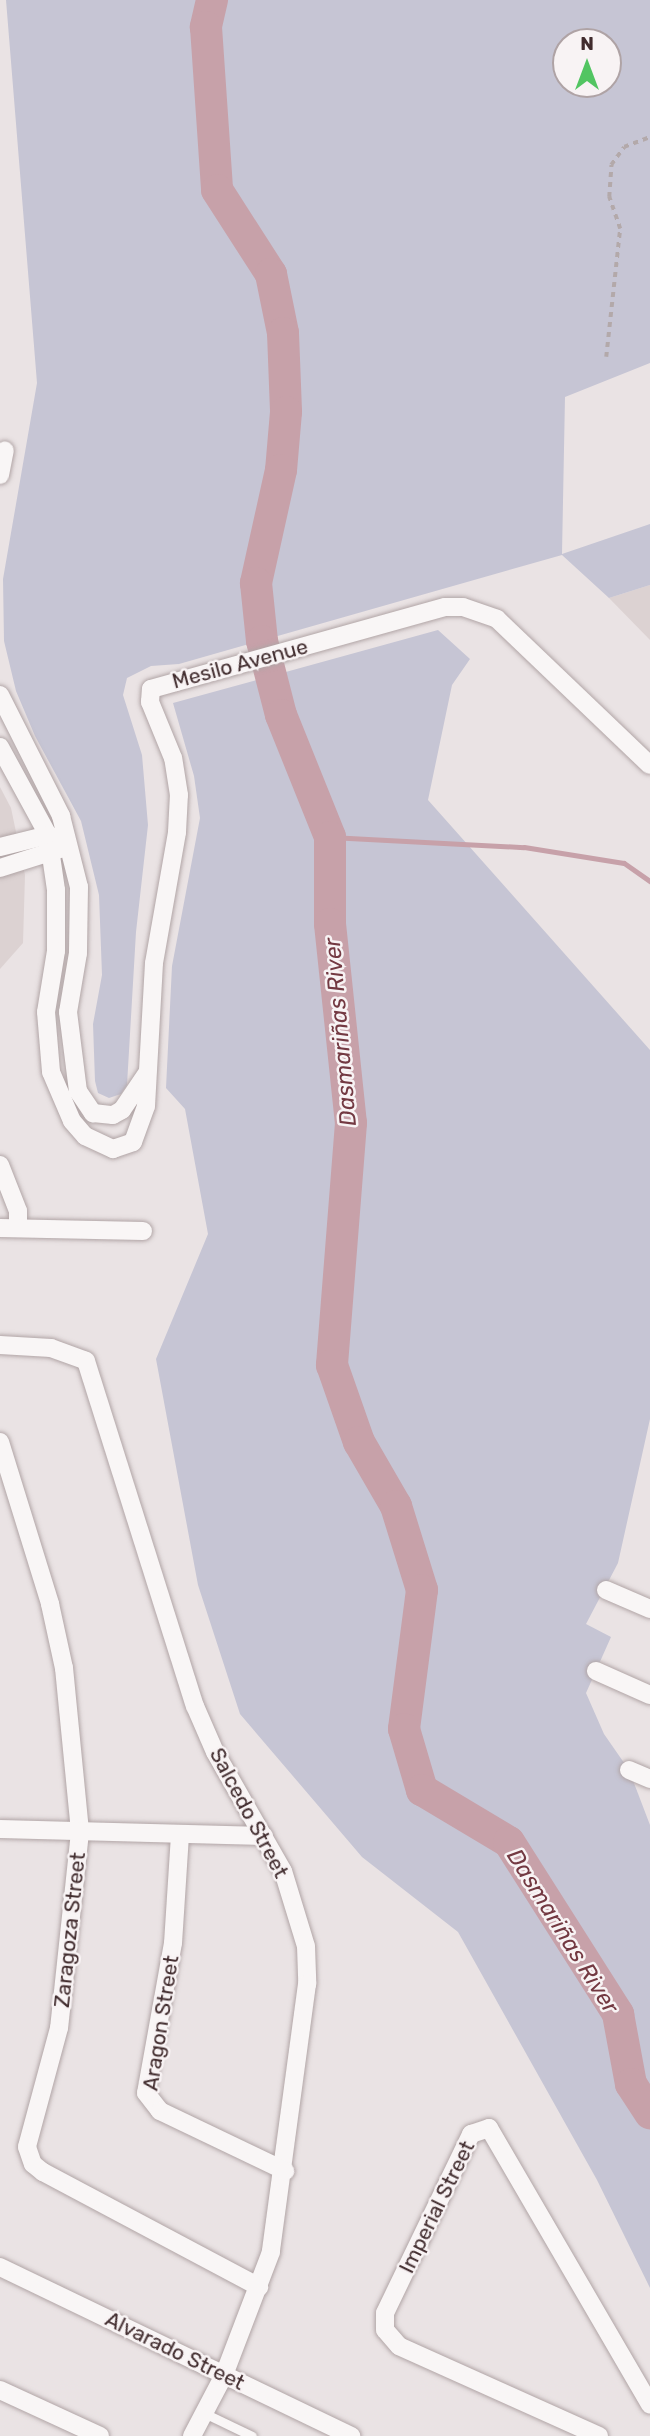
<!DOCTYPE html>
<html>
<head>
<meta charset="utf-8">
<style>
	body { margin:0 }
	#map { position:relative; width:650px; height:2436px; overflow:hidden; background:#eae3e4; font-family:Rubik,sans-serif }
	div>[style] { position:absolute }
	.built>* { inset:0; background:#dcd2d2 }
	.green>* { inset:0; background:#c6c5d4 }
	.stream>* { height:5px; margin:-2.5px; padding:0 2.5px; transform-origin:2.5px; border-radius:2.5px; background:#c7a1a9 }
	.river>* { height:32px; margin:-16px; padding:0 16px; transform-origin:16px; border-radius:16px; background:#c7a1a9 }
	.path>* { height:3.5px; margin-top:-1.75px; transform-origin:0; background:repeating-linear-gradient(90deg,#b3a9aa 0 5px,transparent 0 10px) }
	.roads { filter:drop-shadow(0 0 2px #b1a5a6) drop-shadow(0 0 2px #b1a5a6) }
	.lane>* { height:9px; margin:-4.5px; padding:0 4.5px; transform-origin:4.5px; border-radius:4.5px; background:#f9f6f6 }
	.street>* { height:18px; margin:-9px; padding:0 9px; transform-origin:9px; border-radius:9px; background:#f9f6f6 }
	span { translate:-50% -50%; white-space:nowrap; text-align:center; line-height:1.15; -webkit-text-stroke:5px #f8f3f4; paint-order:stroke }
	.street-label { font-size:21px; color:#412c2e }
	.water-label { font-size:23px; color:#733942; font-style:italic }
	.north { position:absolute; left:552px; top:28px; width:70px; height:70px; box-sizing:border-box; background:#f8f3f4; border:2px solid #afa3a5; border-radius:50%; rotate:0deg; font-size:19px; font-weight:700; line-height:28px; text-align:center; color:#412c2e }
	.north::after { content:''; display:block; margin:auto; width:24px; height:32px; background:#52c562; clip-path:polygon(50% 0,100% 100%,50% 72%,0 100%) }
</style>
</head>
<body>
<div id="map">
	<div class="built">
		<i style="clip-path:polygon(650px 585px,650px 640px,609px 598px)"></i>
		<i style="clip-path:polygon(0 787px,11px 808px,25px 875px,23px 943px,0 969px)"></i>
	</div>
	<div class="green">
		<i style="clip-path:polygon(evenodd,6px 0,650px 0,650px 363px,565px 397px,562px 554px,650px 524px,650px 585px,609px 598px,562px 555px,179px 664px,151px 666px,127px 678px,123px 695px,142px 755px,148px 825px,136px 932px,127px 1085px,121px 1094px,109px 1098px,98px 1093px,95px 1081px,93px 1024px,102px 975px,99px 895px,81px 821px,35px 736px,16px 691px,4px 641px,3px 579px,37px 383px,6px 0,566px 42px,608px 42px,608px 84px,566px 84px,566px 42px)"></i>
		<i style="clip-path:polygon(438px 630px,470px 659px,452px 685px,428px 800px,650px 1050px,650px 1419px,618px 1563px,586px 1624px,611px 1637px,586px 1693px,604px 1734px,629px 1770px,650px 1825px,650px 2288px,597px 2180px,458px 1932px,362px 1857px,240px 1714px,198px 1585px,156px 1359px,208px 1234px,185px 1109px,166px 1088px,172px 966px,200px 818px,194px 776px,173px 703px)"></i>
	</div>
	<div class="stream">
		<i style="left:330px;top:837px;width:194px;rotate:3deg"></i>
		<i style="left:524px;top:847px;width:101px;rotate:9.1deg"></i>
		<i style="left:624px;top:863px;width:32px;rotate:35deg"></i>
	</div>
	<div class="river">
		<i style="left:212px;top:0;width:28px;rotate:103deg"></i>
		<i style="left:206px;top:27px;width:163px;rotate:86.1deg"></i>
		<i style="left:217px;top:190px;width:100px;rotate:57.3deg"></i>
		<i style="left:271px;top:274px;width:60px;rotate:78.5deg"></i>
		<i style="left:283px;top:333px;width:79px;rotate:87.8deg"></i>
		<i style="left:286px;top:412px;width:58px;rotate:94.9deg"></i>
		<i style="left:281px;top:470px;width:116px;rotate:102.5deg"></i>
		<i style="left:256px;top:583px;width:58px;rotate:84.1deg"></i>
		<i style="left:262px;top:641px;width:76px;rotate:75.6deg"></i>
		<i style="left:281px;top:715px;width:131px;rotate:68.1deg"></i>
		<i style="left:330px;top:837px;width:87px;rotate:90deg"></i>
		<i style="left:330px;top:924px;width:200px;rotate:84deg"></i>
		<i style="left:351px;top:1123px;width:243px;rotate:94.5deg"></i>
		<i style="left:332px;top:1365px;width:82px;rotate:70.7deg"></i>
		<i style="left:359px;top:1442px;width:74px;rotate:60deg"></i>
		<i style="left:396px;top:1506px;width:88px;rotate:72.8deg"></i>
		<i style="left:422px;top:1590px;width:140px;rotate:97.4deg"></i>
		<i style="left:404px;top:1729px;width:64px;rotate:73.6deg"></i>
		<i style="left:422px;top:1790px;width:101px;rotate:30.9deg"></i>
		<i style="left:509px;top:1842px;width:204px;rotate:57.6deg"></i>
		<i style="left:618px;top:2014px;width:71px;rotate:79.5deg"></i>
		<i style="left:631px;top:2084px;width:35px;rotate:57deg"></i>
	</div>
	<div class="path">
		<i style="left:606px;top:357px;width:129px;rotate:-83.8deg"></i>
		<i style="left:620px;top:229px;width:34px;rotate:-109deg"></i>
		<i style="left:609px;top:197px;width:32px;rotate:-86deg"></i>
		<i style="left:611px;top:165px;width:22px;rotate:-54deg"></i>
		<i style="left:624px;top:147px;width:28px;rotate:-21deg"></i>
	</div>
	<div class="roads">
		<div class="lane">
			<i style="left:204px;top:2413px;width:53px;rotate:25.6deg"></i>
		</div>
		<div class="street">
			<i style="left:0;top:475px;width:25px;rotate:-79deg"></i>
			<i style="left:0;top:695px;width:136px;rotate:63.2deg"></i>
			<i style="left:61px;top:816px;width:73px;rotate:75.8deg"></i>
			<i style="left:79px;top:887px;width:66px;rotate:90.9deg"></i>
			<i style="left:78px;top:953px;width:60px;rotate:99.6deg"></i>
			<i style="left:68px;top:1012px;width:80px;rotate:82.8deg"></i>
			<i style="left:78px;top:1091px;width:27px;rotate:56deg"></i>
			<i style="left:93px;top:1113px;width:20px;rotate:6deg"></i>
			<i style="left:113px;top:1115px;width:10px;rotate:-29deg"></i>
			<i style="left:122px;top:1110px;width:45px;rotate:-56deg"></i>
			<i style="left:0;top:747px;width:100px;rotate:61.4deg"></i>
			<i style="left:48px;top:835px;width:56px;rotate:81.7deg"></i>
			<i style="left:56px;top:890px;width:61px;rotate:90deg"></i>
			<i style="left:56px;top:951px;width:62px;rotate:99.3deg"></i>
			<i style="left:46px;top:1012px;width:60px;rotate:85.2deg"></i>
			<i style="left:51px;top:1072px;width:53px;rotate:66.8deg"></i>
			<i style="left:72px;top:1121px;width:20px;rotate:49deg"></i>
			<i style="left:85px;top:1136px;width:31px;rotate:25deg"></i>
			<i style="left:113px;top:1149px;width:21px;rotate:-19deg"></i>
			<i style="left:133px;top:1142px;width:38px;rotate:-70deg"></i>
			<i style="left:146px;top:1106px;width:143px;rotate:-86.8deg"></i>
			<i style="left:154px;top:963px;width:133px;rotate:-80deg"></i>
			<i style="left:177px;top:832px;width:37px;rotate:-87deg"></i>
			<i style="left:179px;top:795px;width:37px;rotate:-99deg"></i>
			<i style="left:173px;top:758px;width:61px;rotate:-112.3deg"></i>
			<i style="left:150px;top:702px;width:13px;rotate:-86deg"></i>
			<i style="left:151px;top:689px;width:305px;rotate:-15.6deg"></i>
			<i style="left:445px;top:607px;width:18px"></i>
			<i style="left:463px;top:607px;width:36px;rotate:19deg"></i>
			<i style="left:497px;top:619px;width:211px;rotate:43.7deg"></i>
			<i style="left:0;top:847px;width:49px;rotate:-14deg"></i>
			<i style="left:48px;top:835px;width:9px;rotate:18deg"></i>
			<i style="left:0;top:868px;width:63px;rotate:-17.6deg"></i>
			<i style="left:0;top:1165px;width:49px;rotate:68.6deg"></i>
			<i style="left:18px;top:1211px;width:17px;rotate:90deg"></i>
			<i style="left:0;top:1228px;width:143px;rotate:1.2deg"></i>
			<i style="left:0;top:1345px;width:51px;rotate:3.4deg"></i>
			<i style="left:51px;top:1348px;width:37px;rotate:20deg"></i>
			<i style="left:86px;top:1361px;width:362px;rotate:72.5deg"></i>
			<i style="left:195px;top:1706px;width:50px;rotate:66.5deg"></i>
			<i style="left:215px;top:1752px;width:137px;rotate:60.3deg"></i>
			<i style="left:283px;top:1871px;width:78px;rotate:73deg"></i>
			<i style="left:306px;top:1946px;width:38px;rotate:88deg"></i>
			<i style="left:307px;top:1984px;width:270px;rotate:97.7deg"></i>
			<i style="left:271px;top:2252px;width:132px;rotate:110.9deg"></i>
			<i style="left:224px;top:2375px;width:69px;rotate:117.7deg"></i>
			<i style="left:0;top:1442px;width:170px;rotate:72.8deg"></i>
			<i style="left:50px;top:1604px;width:66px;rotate:77.7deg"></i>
			<i style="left:64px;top:1668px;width:165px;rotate:84.4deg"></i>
			<i style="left:80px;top:1832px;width:197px;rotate:96.1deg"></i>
			<i style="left:59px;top:2028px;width:123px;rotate:105.1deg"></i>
			<i style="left:27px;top:2147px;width:18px;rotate:71deg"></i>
			<i style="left:33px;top:2164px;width:13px;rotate:39deg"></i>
			<i style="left:43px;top:2172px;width:245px;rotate:28deg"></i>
			<i style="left:606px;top:1590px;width:48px;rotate:23.4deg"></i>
			<i style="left:596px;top:1671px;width:59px;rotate:24deg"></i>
			<i style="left:629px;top:1770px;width:23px;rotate:23deg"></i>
			<i style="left:0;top:1829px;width:264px;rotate:1.5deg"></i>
			<i style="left:180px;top:1835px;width:108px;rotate:93.7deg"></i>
			<i style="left:173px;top:1943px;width:152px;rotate:100.2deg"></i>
			<i style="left:146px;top:2093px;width:23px;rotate:52deg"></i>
			<i style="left:160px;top:2111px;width:139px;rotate:25.6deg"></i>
			<i style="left:0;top:2267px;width:390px;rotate:25.7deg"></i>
			<i style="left:0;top:2390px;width:110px;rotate:24.7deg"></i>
			<i style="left:599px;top:2436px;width:219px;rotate:-155.8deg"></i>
			<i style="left:399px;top:2346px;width:21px;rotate:-131deg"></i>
			<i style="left:385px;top:2330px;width:17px;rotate:-90deg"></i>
			<i style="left:385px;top:2313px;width:199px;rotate:-64.3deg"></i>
			<i style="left:471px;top:2134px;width:19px;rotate:-18deg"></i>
			<i style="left:489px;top:2128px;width:320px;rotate:59.8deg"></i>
		</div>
	</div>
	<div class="street-label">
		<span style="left:240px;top:664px;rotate:-15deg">Mesilo Avenue</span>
		<span style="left:249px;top:1813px;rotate:62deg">Salcedo Street</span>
		<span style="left:70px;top:1930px;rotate:-84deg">Zaragoza Street</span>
		<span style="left:161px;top:2023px;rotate:-81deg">Aragon Street</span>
		<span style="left:437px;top:2207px;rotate:-64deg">Imperial Street</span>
		<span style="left:175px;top:2351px;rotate:26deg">Alvarado Street</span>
	</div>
	<div class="water-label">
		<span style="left:340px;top:1032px;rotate:-95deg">Dasmariñas River</span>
		<span style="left:563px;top:1931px;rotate:58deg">Dasmariñas River</span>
	</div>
	<div class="north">N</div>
</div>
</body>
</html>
